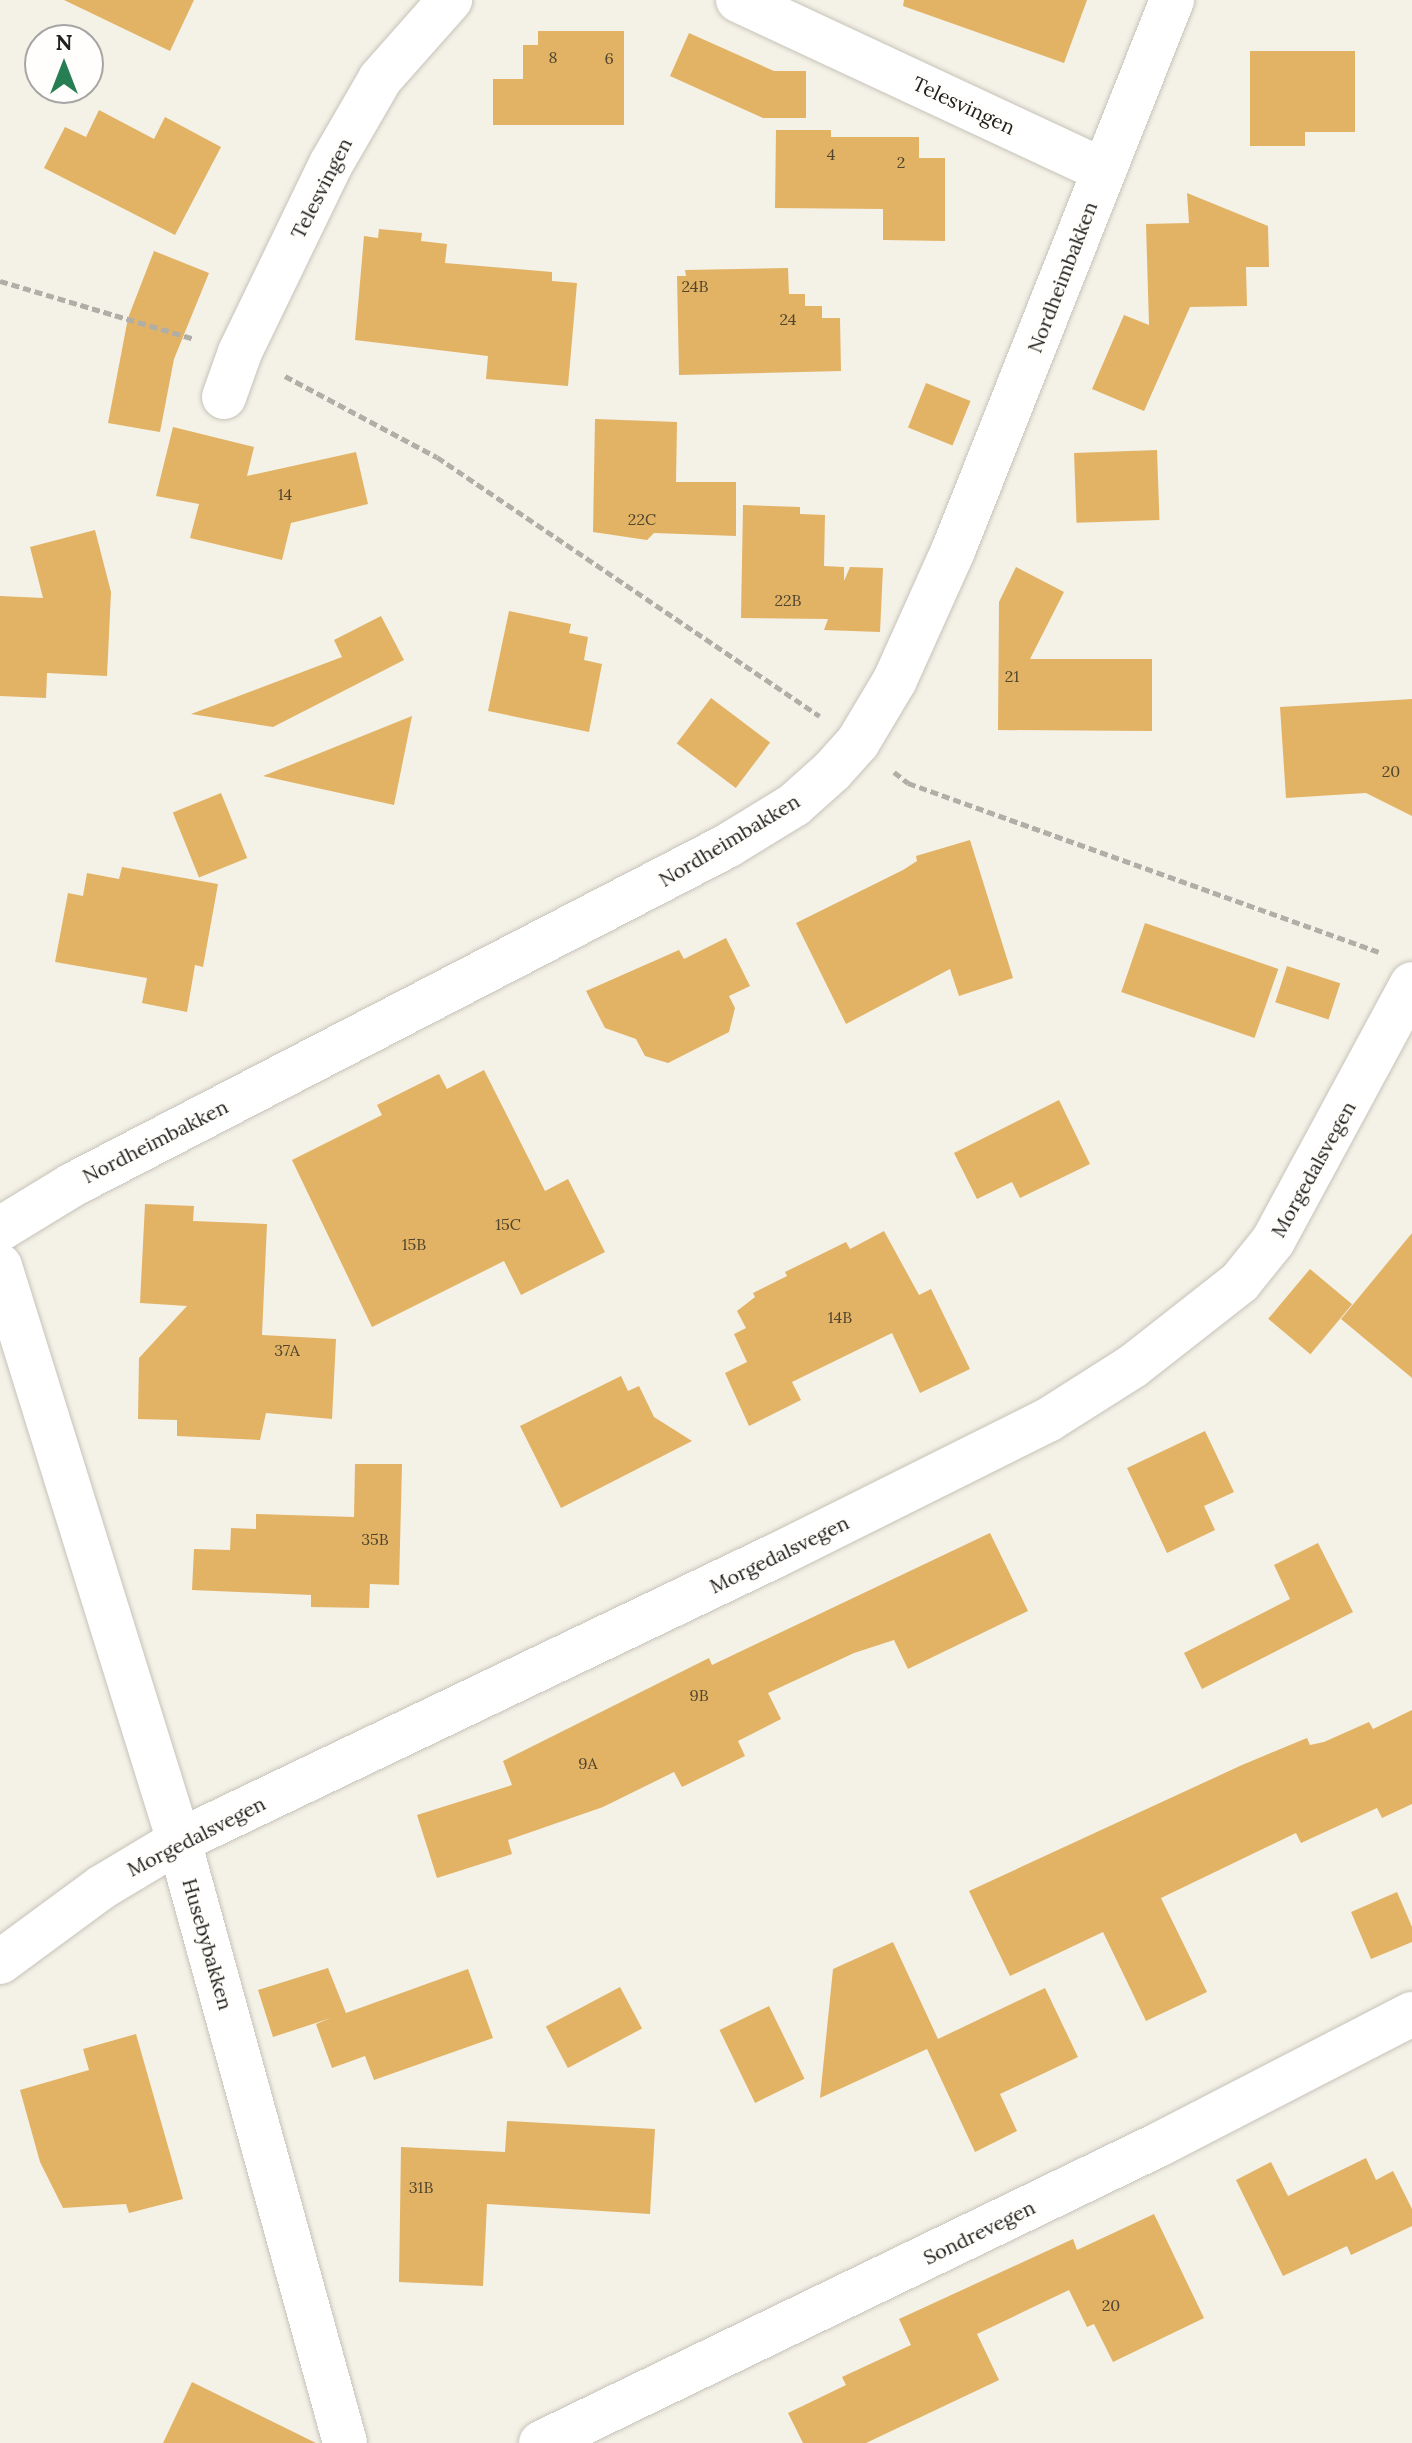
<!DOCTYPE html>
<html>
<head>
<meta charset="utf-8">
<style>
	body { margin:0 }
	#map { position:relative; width:1412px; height:2443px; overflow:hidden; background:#f4f1e7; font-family:Lora,serif }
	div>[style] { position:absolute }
	.building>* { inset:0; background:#e2b365; transform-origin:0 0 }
	.path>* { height:5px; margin-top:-2.5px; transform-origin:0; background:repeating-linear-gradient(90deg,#b0aea6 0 8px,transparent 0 12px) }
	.roads { filter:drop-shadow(0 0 2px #c6c3b9) drop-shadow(0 0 2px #c6c3b9) }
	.minor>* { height:44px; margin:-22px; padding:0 22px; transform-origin:22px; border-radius:22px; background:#fff }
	span { translate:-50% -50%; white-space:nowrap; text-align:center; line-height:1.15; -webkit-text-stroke:7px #fffefc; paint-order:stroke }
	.number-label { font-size:16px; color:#51452e }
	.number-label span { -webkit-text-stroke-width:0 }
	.street-label { font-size:20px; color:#21201c }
	.north { position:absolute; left:24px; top:24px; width:80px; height:80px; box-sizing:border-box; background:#fffefc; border:2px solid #a6a5a2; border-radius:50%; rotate:0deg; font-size:22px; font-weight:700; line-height:32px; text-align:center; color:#21201c }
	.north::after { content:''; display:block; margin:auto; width:28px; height:36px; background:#267e52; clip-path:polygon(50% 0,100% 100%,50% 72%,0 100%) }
</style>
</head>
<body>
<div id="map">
	<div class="building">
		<i style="clip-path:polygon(64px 0,194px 0,170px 51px)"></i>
		<i style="clip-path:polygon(904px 0,1087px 0,1064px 63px,903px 6px)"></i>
		<i style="clip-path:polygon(538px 31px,624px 31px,624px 125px,493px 125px,493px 79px,523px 79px,523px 45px,538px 45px)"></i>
		<i style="clip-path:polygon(689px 33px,774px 71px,806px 71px,806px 118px,763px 118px,670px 76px)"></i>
		<i style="clip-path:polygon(1250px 51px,1355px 51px,1355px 132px,1305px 132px,1305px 146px,1250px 146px)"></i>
		<i style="clip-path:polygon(99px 110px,154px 139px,165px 117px,221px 147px,175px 235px,44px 168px,65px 127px,86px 137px)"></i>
		<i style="clip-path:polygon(776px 130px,831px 130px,831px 137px,919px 137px,919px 158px,945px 158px,945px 241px,883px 240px,883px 209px,775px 208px)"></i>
		<i style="clip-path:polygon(1187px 193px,1268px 226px,1269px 267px,1246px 267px,1247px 306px,1190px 307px,1144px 411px,1092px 389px,1124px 315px,1149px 325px,1146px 224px,1189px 223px)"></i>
		<i style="clip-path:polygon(379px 229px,422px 233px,421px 241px,447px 244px,445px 263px,552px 272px,552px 281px,577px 283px,568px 386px,486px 379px,488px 356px,355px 340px,364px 236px,378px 238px)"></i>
		<i style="clip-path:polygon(154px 251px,209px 273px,174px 359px,160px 432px,108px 423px,128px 318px)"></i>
		<i style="clip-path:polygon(788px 268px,789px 294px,805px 294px,805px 306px,822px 306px,822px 318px,840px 318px,841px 371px,679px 375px,677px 276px,686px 276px,685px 270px)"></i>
		<i style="left:926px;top:383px;width:48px;height:48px;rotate:22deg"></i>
		<i style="clip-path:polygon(595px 419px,677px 422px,676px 482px,736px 482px,736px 536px,654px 533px,647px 540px,593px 532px)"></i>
		<i style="clip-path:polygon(173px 427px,254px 447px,247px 476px,356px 452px,368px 504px,291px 523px,282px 560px,190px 538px,199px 504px,156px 496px)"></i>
		<i style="left:1157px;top:450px;width:70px;height:83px;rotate:88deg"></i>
		<i style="clip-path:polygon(743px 505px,800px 507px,800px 514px,825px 515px,824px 566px,844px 567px,844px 581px,850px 567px,883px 568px,880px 632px,824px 630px,828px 619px,741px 618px)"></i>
		<i style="clip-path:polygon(95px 530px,111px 592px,107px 676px,47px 673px,46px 698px,0 696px,0 596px,43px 598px,30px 547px)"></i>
		<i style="clip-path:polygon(1016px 567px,1064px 592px,1030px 659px,1152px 659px,1152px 731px,998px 730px,999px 602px)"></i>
		<i style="clip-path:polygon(509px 611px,571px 624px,569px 633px,588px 637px,584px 660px,602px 664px,589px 732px,488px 711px)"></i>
		<i style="clip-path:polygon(381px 616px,404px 660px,273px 727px,191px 714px,342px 657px,334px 640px)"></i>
		<i style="left:711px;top:698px;width:74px;height:57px;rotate:37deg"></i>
		<i style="clip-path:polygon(1412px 699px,1412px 816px,1366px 793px,1286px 798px,1280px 707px)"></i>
		<i style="clip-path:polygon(412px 716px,394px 805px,263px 776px)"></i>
		<i style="left:221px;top:793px;width:70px;height:52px;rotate:68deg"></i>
		<i style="clip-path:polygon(970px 840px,1013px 978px,959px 996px,950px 969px,846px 1024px,796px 923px,903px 870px,917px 861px,916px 856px)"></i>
		<i style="clip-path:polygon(122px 867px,218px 884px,203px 967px,195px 965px,187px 1012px,142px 1003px,147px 978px,55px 962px,68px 893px,83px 896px,87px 873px,119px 879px)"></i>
		<i style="left:1145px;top:923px;width:141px;height:73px;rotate:19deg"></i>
		<i style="clip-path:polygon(726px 938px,750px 986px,729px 996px,735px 1008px,729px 1032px,668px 1063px,645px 1056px,636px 1039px,605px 1028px,586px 991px,679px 950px,684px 959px)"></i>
		<i style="left:1287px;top:966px;width:56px;height:38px;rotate:18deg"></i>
		<i style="clip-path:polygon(484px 1070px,545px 1191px,568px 1179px,605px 1252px,521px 1295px,504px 1261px,372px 1327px,292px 1160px,382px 1115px,377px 1105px,439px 1074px,447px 1089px)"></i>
		<i style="clip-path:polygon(1059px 1100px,1090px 1164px,1020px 1198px,1012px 1182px,977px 1199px,954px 1153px)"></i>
		<i style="clip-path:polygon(145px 1204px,194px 1206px,193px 1221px,267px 1224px,262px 1335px,336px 1339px,332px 1419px,266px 1413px,260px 1440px,177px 1436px,177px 1420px,138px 1419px,139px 1358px,187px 1306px,140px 1303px)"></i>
		<i style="clip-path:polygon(884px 1231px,919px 1295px,931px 1289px,970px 1369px,920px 1393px,892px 1333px,792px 1382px,801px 1400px,749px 1426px,725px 1373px,747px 1362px,734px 1334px,746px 1328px,737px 1311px,755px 1297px,753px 1293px,787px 1276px,785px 1272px,846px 1242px,850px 1249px)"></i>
		<i style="clip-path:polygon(1412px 1233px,1412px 1378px,1341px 1319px)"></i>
		<i style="left:1310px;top:1269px;width:55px;height:65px;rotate:40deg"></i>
		<i style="clip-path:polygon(621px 1376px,628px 1391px,639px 1386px,654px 1417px,692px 1441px,561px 1508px,520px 1426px)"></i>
		<i style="clip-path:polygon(1205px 1431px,1234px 1492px,1204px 1506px,1215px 1530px,1167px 1553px,1127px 1468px)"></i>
		<i style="clip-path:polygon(355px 1464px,402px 1464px,399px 1585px,370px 1584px,369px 1608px,311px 1607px,311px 1595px,192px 1590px,194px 1549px,230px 1550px,231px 1528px,256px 1529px,256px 1514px,354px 1517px)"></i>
		<i style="clip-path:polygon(990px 1533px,1028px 1611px,908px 1669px,894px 1640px,854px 1653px,768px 1693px,781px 1719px,738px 1741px,745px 1756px,682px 1787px,674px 1772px,603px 1807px,508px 1840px,512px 1854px,437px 1878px,417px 1815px,512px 1785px,503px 1761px,709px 1658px,712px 1665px)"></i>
		<i style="clip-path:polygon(1318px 1543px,1353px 1612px,1202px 1689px,1184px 1653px,1290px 1599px,1274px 1565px)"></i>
		<i style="clip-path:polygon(1412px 1710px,1412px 1804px,1382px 1818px,1377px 1808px,1301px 1843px,1296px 1833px,1161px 1898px,1207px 1992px,1146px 2021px,1103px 1932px,1010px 1976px,969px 1891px,1242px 1765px,1307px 1738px,1310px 1745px,1324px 1742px,1369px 1722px,1373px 1729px)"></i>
		<i style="clip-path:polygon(1397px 1892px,1412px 1927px,1412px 1942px,1371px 1959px,1351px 1912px)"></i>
		<i style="clip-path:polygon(893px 1942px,938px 2039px,1045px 1988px,1078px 2057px,1000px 2094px,1017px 2131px,975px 2152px,927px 2049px,820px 2098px,833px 1969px)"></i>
		<i style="clip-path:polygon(328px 1968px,346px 2013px,468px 1969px,493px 2038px,374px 2080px,365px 2056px,332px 2068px,316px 2024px,331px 2018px,273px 2037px,258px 1990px)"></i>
		<i style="left:620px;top:1987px;width:47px;height:84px;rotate:62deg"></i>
		<i style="left:769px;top:2006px;width:81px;height:55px;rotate:64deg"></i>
		<i style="clip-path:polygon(136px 2034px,183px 2199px,129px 2213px,126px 2204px,63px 2208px,40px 2162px,20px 2090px,89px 2070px,83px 2049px)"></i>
		<i style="clip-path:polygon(507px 2121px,655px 2129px,650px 2214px,487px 2204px,483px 2286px,399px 2282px,401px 2147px,505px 2152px)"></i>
		<i style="clip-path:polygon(1366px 2158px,1376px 2180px,1393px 2171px,1412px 2209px,1412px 2226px,1351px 2255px,1347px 2246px,1283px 2276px,1236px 2180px,1271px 2162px,1288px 2196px)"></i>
		<i style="clip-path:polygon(1154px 2214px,1204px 2318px,1113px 2362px,1094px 2324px,1087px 2327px,1069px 2290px,977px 2334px,999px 2380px,866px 2443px,803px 2443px,788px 2413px,846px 2385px,842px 2377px,911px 2345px,899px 2319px,1073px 2239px,1077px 2250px)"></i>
		<i style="clip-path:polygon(192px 2382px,316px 2443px,163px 2443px)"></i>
	</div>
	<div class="path">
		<i style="left:0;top:281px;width:203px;rotate:16.6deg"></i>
		<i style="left:285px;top:376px;width:172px;rotate:28.1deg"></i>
		<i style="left:437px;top:457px;width:462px;rotate:34.1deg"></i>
		<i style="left:894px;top:772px;width:18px;rotate:38deg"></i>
		<i style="left:908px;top:783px;width:500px;rotate:19.74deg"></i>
	</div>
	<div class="roads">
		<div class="minor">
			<i style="left:738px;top:0;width:403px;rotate:25deg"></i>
			<i style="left:224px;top:397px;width:48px;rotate:-70.4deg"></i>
			<i style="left:240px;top:352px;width:209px;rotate:-64.2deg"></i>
			<i style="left:331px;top:164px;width:98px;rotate:-60deg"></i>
			<i style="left:380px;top:79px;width:106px;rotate:-48.5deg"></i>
			<i style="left:0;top:1229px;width:84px;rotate:-31.4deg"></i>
			<i style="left:72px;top:1185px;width:738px;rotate:-27.36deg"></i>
			<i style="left:727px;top:846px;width:79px;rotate:-31.5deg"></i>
			<i style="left:794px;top:805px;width:51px;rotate:-41.8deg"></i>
			<i style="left:832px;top:771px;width:39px;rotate:-48deg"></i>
			<i style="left:858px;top:742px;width:72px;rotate:-59.2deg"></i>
			<i style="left:895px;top:680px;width:141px;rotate:-65.8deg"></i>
			<i style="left:953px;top:551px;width:593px;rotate:-68.32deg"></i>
			<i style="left:0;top:1266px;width:602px;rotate:72.71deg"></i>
			<i style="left:179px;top:1841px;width:624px;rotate:74.58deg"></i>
			<i style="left:0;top:1962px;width:127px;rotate:-36.3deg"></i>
			<i style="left:102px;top:1887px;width:90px;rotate:-30.9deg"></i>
			<i style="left:179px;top:1841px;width:661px;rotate:-25.56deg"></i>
			<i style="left:775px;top:1556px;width:305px;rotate:-26.5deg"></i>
			<i style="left:1048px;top:1420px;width:101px;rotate:-32.4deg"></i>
			<i style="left:1133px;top:1366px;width:136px;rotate:-38.1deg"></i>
			<i style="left:1240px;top:1282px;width:53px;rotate:-51.2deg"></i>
			<i style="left:1273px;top:1241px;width:292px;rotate:-61.6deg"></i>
			<i style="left:541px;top:2443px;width:687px;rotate:-25.78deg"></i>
			<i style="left:1160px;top:2144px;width:284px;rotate:-27.3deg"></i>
		</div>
	</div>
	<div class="number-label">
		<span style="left:553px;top:57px">8</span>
		<span style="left:609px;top:58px">6</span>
		<span style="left:831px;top:154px">4</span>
		<span style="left:901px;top:162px">2</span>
		<span style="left:695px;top:286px">24B</span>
		<span style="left:788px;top:319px">24</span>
		<span style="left:285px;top:494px">14</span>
		<span style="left:642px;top:519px">22C</span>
		<span style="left:788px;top:600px">22B</span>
		<span style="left:1012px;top:676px">21</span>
		<span style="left:1391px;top:771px">20</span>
		<span style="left:508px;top:1224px">15C</span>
		<span style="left:414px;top:1244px">15B</span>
		<span style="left:840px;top:1317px">14B</span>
		<span style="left:287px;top:1350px">37A</span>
		<span style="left:375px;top:1539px">35B</span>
		<span style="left:699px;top:1695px">9B</span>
		<span style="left:588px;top:1763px">9A</span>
		<span style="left:421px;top:2187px">31B</span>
		<span style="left:1111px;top:2305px">20</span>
	</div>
	<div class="street-label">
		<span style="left:964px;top:105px;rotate:25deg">Telesvingen</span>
		<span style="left:321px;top:188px;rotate:-63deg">Telesvingen</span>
		<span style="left:1062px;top:277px;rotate:-69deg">Nordheimbakken</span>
		<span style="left:729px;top:840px;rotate:-31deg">Nordheimbakken</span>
		<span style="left:155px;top:1141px;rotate:-27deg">Nordheimbakken</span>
		<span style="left:1313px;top:1169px;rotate:-61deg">Morgedalsvegen</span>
		<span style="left:779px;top:1554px;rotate:-26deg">Morgedalsvegen</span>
		<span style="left:196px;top:1836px;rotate:-27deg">Morgedalsvegen</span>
		<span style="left:208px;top:1944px;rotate:74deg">Husebybakken</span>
		<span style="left:979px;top:2232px;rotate:-26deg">Sondrevegen</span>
	</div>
	<div class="north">N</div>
</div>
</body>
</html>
